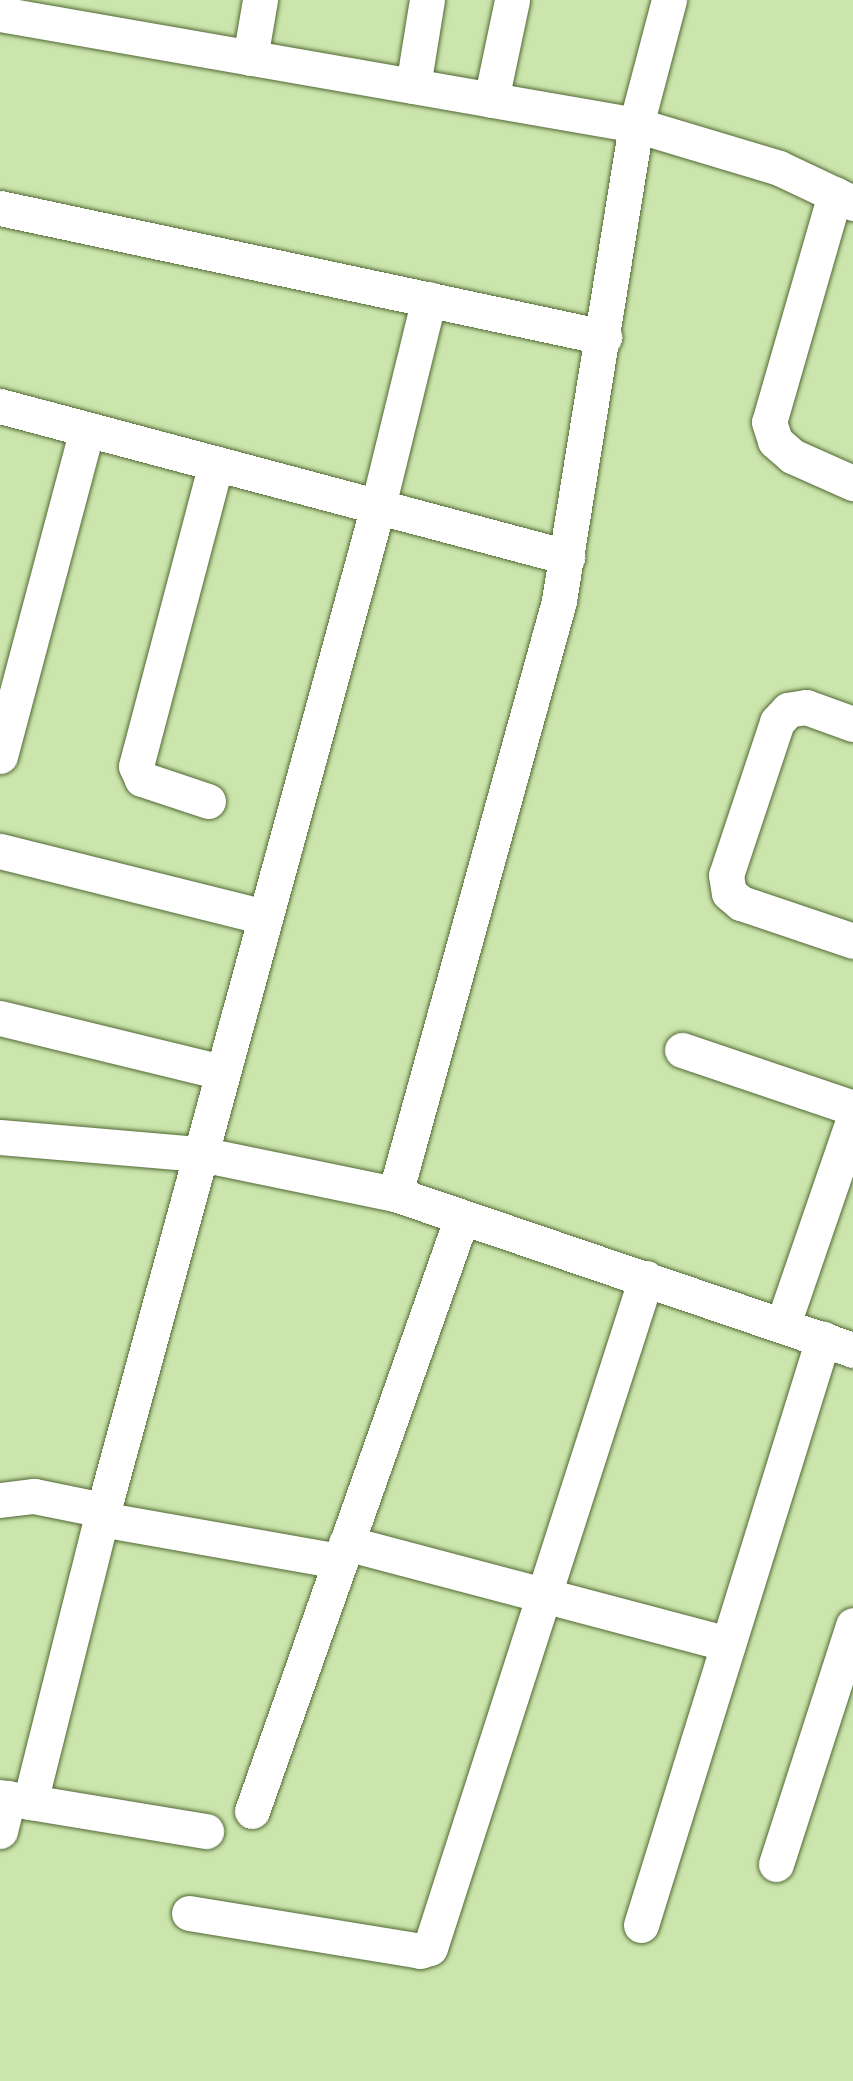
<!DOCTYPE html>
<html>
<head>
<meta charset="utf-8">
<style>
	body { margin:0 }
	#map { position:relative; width:853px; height:2081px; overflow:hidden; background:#cbe5ac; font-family:"PT Sans",sans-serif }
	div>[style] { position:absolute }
	.roads { filter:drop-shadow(0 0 2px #526834) drop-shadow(0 0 2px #526834) }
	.street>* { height:35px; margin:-17.5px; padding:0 17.5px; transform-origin:17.5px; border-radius:17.5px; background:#fff }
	span { translate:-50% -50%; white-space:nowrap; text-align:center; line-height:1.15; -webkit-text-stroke:5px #d8f2b9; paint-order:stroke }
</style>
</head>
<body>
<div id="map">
	<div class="roads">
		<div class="street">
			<i style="left:669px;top:0;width:129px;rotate:104.8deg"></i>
			<i style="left:636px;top:125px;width:482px;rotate:99.2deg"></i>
			<i style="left:559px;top:601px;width:615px;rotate:105.46deg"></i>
			<i style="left:395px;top:1194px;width:484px;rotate:18.8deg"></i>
			<i style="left:0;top:14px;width:646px;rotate:9.9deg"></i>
			<i style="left:636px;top:125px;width:149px;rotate:16.7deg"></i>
			<i style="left:779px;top:168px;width:82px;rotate:25.3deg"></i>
			<i style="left:250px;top:58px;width:59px;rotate:-80.2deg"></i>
			<i style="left:413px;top:86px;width:87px;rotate:-80.8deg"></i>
			<i style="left:491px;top:100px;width:102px;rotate:-78.1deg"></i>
			<i style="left:835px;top:194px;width:237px;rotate:106.1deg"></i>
			<i style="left:769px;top:422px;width:20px;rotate:72deg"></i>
			<i style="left:775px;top:441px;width:23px;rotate:41deg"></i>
			<i style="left:792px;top:456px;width:67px;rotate:23.9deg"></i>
			<i style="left:0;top:208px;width:618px;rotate:12.06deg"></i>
			<i style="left:0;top:406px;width:587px;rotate:14.91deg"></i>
			<i style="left:853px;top:724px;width:50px;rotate:-160.1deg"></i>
			<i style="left:806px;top:707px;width:18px;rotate:171deg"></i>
			<i style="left:788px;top:710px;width:16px;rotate:133deg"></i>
			<i style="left:777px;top:722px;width:161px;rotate:108.4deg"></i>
			<i style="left:726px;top:875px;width:18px;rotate:81deg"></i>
			<i style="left:729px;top:893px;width:16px;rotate:40deg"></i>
			<i style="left:741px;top:903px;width:118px;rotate:18.7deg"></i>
			<i style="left:0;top:756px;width:338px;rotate:-75.1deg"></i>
			<i style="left:208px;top:801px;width:70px;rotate:-161.6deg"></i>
			<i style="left:142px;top:779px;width:14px;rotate:-115deg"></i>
			<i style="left:136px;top:766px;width:313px;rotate:-75.2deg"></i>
			<i style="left:0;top:851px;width:273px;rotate:14deg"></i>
			<i style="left:0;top:1018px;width:228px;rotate:13.7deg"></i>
			<i style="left:682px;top:1050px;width:181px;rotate:18.7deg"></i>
			<i style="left:0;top:1137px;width:201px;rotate:4.9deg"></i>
			<i style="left:200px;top:1154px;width:199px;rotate:11.6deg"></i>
			<i style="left:783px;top:1324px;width:215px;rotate:-71deg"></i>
			<i style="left:0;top:1500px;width:34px;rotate:-7deg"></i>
			<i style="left:34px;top:1496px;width:70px;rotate:11.5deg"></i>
			<i style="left:101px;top:1519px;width:243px;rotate:10deg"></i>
			<i style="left:346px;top:1543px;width:395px;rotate:14.8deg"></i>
			<i style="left:0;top:1797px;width:209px;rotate:9.4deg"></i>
			<i style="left:30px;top:1802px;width:292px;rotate:-75.9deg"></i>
			<i style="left:101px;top:1519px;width:1050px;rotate:-74.71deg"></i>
			<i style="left:378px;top:506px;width:213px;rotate:-76.2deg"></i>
			<i style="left:252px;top:1811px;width:630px;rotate:-70.53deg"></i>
			<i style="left:0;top:1831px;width:34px;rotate:-76deg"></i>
			<i style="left:776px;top:1864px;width:251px;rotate:-72.1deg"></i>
			<i style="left:189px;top:1913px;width:234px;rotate:9.3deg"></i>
			<i style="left:420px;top:1951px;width:10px;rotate:-17deg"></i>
			<i style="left:430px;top:1948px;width:704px;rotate:-72.13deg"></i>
			<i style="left:641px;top:1925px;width:614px;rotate:-72.75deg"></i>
		</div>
	</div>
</div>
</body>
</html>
